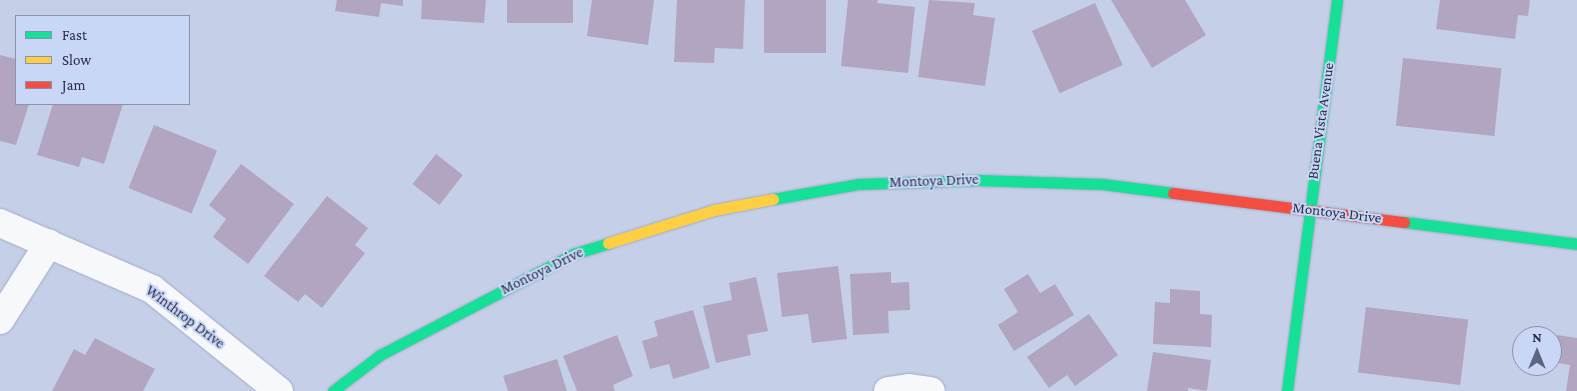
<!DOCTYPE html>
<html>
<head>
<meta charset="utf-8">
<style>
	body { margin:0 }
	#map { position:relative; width:1577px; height:391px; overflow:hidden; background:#c5cfe8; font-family:"Crimson Pro",serif }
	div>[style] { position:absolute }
	.building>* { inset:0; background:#b2a5c2; transform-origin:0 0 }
	.roads { filter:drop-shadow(0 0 1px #a2acc5) drop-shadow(0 0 1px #a2acc5) }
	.street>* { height:28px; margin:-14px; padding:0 14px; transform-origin:14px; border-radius:14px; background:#f6f8fc }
	.fast>* { height:11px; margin:-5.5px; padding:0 5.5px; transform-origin:5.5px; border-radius:5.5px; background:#16e098 }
	.slow>* { height:11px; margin:-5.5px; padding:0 5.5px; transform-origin:5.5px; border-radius:5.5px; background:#ffcf43 }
	.jam>* { height:11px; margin:-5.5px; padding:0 5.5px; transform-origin:5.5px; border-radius:5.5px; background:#f24e42 }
	span { translate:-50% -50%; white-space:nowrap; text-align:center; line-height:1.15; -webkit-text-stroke:4px #cad6f5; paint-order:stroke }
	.street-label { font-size:15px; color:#232e4b }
	.legend { position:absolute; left:15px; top:15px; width:175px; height:90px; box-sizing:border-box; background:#cad6f5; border:1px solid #8793b1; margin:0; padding:6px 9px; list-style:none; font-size:15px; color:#232e4b }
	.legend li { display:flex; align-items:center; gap:10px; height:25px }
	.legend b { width:25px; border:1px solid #8793b1 }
	.north { position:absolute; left:1512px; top:326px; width:50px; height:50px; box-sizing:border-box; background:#cad6f5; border:1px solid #8793b1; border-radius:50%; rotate:0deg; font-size:14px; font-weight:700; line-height:20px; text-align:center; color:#232e4b }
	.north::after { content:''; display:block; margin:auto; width:18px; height:22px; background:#5c6682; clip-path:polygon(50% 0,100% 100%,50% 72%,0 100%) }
</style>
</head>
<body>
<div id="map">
	<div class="building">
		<i style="clip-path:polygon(337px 0,403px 0,403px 6px,381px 3px,379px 17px,335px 11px)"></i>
		<i style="clip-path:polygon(422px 0,486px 0,484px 23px,421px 19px)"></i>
		<i style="left:507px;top:0;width:66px;height:23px"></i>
		<i style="clip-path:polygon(592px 0,654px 0,648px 45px,587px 36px)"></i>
		<i style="clip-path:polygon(677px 0,745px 0,743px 49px,715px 48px,714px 63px,674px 62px)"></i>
		<i style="left:764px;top:0;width:62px;height:53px"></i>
		<i style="clip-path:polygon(848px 0,878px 0,877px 3px,915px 7px,908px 73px,841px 66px)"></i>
		<i style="clip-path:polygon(929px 0,975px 3px,973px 15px,995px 18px,985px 86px,918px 77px)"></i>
		<i style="clip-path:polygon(1111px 0,1185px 0,1206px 35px,1152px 68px)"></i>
		<i style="clip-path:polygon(1440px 0,1530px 0,1528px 16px,1518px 15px,1515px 39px,1436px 29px)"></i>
		<i style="left:1095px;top:3px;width:68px;height:69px;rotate:66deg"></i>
		<i style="clip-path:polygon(0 55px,16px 59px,16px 104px,29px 104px,16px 145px,0 141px)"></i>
		<i style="left:1403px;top:58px;width:99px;height:68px;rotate:6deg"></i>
		<i style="clip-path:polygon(53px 104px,123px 104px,104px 164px,82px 157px,79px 167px,37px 155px)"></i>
		<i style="left:154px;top:125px;width:68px;height:68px;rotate:22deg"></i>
		<i style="left:436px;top:154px;width:34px;height:38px;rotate:38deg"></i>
		<i style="clip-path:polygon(241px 164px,294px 204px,248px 264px,213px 237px,226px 219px,209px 205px)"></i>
		<i style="clip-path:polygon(327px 196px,368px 228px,355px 245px,365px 253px,322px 308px,305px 294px,298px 302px,264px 276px)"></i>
		<i style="clip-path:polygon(838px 266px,847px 339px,812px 343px,808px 314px,782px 317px,777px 273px)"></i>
		<i style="clip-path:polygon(891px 272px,891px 283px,909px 282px,910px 310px,888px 311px,889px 333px,853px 335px,850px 274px)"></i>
		<i style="clip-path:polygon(1028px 274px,1040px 293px,1055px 284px,1074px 315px,1014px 351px,998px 325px,1018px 312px,1004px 289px)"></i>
		<i style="clip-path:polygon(756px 277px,768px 331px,747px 335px,751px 355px,716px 363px,703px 306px,732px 300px,729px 283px)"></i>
		<i style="clip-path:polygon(1170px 289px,1200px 291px,1200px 314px,1212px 315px,1211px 347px,1153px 344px,1155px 302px,1170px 303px)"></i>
		<i style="left:1366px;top:307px;width:103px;height:66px;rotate:7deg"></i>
		<i style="clip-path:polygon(693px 310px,710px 368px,673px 379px,669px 364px,650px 369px,642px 341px,658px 336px,654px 321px)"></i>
		<i style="clip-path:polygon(1089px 314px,1118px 355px,1075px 386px,1067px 375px,1049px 388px,1027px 357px)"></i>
		<i style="clip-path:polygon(617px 335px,633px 376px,613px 385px,615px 391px,577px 391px,563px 356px)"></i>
		<i style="clip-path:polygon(1557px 335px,1577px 338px,1577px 391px,1566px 391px,1570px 365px,1553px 362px)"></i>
		<i style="clip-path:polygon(95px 338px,155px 369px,143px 391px,52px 391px,74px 349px,85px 355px)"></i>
		<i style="clip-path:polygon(1153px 352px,1211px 360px,1207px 391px,1188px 388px,1188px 391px,1147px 391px)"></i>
		<i style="clip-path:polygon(557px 359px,567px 391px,508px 391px,503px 376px)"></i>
	</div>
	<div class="roads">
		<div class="street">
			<i style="left:0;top:223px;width:166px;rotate:23.5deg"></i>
			<i style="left:152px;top:289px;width:163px;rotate:38.8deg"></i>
			<i style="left:0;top:320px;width:91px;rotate:-57.5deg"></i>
			<i style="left:888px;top:391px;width:21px;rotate:-8deg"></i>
			<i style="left:909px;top:388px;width:22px;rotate:8deg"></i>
		</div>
		<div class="fast">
			<i style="left:773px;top:199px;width:86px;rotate:-10deg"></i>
			<i style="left:858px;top:184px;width:119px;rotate:-1.9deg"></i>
			<i style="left:977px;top:180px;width:125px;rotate:1.8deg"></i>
			<i style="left:1102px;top:184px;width:72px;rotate:7.2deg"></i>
			<i style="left:1404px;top:222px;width:174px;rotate:7.2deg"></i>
			<i style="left:333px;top:391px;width:59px;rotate:-37.5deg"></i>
			<i style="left:380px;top:355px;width:218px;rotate:-27.6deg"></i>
			<i style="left:573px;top:254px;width:37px;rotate:-17deg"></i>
			<i style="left:1287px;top:391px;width:394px;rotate:-82.7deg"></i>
		</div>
		<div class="slow">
			<i style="left:608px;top:243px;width:111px;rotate:-17.3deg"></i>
			<i style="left:714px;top:210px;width:60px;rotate:-10.6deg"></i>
		</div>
		<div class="jam">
			<i style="left:1173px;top:193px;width:233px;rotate:7.2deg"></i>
		</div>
	</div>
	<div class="street-label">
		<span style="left:1321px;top:121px;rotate:-82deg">Buena Vista Avenue</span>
		<span style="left:934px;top:181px;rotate:-2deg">Montoya Drive</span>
		<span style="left:1337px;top:213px;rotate:7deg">Montoya Drive</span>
		<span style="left:542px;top:271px;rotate:-26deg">Montoya Drive</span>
		<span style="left:185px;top:317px;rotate:37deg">Winthrop Drive</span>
	</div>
	<ul class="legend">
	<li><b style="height:6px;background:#16e098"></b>Fast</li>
	<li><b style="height:6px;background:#ffcf43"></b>Slow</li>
	<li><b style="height:6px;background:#f24e42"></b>Jam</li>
	</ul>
	<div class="north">N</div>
</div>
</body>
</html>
